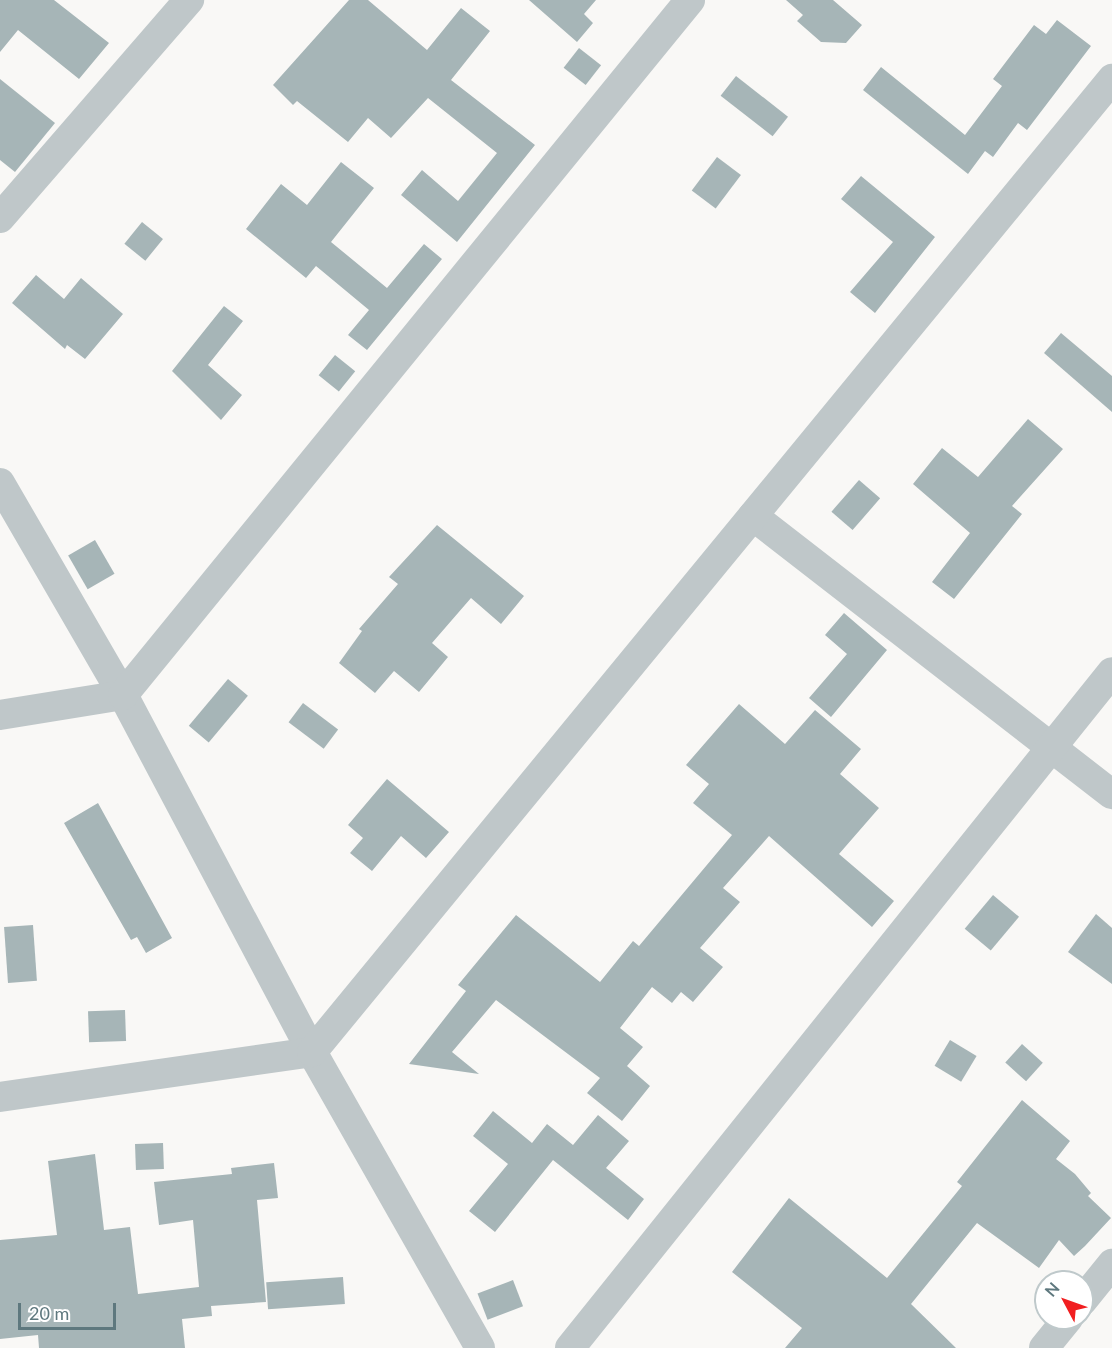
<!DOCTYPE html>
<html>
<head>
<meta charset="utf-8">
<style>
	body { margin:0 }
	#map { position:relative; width:1112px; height:1348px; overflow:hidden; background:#f9f8f6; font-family:Lato,sans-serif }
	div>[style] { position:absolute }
	.building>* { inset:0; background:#a6b5b7; transform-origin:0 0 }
	.minor>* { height:30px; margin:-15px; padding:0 15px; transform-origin:15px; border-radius:15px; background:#bfc7c9 }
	span { translate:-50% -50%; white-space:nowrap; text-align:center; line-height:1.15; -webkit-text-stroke:6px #fff; paint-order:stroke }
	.north { position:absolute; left:1034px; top:1270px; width:60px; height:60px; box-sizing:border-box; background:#fff; border:2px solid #bfc9cb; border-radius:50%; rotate:311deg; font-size:16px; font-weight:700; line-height:24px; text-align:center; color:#5e787e }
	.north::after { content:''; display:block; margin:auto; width:21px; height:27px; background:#f11f21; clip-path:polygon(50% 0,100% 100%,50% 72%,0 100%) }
	.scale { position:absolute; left:18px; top:1303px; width:98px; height:27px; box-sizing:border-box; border:3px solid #5e787e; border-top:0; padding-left:8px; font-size:18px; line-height:21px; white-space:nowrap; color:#5e787e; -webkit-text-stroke:4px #fff; paint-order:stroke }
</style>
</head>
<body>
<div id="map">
	<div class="building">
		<i style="clip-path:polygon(0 0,54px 0,109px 43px,79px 79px,18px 30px,0 52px)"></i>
		<i style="clip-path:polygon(349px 0,368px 0,427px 50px,461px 8px,490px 31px,451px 80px,535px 145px,457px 242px,401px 195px,422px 170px,458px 201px,497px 153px,428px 98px,391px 138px,368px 118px,348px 142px,297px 101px,293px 105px,273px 85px)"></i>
		<i style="clip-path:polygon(529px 0,596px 0,584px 14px,593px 23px,577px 42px)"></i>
		<i style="clip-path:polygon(786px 0,833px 0,862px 25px,846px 43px,821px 42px,797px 21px,803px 15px)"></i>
		<i style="clip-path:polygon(1057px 20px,1091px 46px,1027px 130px,1018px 123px,993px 157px,985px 151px,968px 174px,863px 90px,881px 67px,965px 135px,1002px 86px,993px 79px,1034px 25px,1046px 34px)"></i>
		<i style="left:579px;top:48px;width:28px;height:25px;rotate:38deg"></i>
		<i style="left:736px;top:76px;width:66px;height:25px;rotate:38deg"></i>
		<i style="clip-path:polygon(0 79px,55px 123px,15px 172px,0 160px)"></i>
		<i style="left:717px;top:157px;width:30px;height:42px;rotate:37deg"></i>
		<i style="clip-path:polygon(341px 162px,374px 188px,331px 242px,387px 288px,424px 244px,442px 259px,367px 350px,348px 335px,369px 310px,316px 266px,306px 278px,246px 229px,281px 184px,307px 205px)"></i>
		<i style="clip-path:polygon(861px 176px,935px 237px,875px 313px,850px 292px,893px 242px,841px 199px)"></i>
		<i style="left:142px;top:222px;width:27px;height:28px;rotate:39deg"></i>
		<i style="clip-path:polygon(36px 275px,64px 299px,81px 278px,123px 314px,85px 359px,67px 345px,65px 349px,12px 303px)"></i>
		<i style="clip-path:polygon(224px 306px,243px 321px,208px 365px,242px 395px,221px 420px,172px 371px)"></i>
		<i style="clip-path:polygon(1061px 333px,1112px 376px,1112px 412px,1044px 353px)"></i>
		<i style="left:335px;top:355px;width:26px;height:26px;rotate:39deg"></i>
		<i style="clip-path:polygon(1028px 419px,1063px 449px,1012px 506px,1022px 514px,954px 599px,932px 582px,970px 533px,913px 484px,942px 448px,978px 477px)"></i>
		<i style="left:859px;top:480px;width:28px;height:42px;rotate:41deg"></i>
		<i style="clip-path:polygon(437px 525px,524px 596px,501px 624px,471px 598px,432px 643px,448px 657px,419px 692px,394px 671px,375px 693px,339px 663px,362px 631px,359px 629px,398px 584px,389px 577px)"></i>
		<i style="left:95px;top:540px;width:39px;height:31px;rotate:60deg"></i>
		<i style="clip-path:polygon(844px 613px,887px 650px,831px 717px,809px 698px,847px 654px,825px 635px)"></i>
		<i style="left:228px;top:679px;width:26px;height:61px;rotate:40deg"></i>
		<i style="left:303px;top:703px;width:44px;height:24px;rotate:37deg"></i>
		<i style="clip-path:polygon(739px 704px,785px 744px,815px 710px,861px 749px,840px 774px,879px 808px,839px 854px,894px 901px,872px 927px,769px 836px,723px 888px,740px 902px,700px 948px,723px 967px,693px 1002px,681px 992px,672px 1003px,652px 987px,620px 1028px,643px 1047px,627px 1066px,650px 1086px,622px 1121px,587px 1093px,600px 1078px,496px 1000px,452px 1052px,479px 1074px,409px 1064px,466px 991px,458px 985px,516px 915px,600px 982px,633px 941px,639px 946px,732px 835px,693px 803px,709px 784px,686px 765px)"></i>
		<i style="clip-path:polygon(387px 779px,449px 832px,426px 858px,401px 836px,372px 871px,350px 853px,363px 838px,348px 825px)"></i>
		<i style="clip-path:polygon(98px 803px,172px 938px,146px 953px,137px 937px,131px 940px,64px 823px)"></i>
		<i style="left:993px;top:895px;width:34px;height:44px;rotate:40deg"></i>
		<i style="clip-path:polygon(1096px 914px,1112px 928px,1112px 984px,1068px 952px)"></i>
		<i style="left:33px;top:925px;width:56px;height:29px;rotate:86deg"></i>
		<i style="left:125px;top:1010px;width:31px;height:37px;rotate:88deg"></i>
		<i style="left:950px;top:1040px;width:31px;height:30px;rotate:31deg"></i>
		<i style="left:1022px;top:1044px;width:28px;height:25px;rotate:42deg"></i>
		<i style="clip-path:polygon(1022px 1100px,1070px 1141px,1056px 1159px,1075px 1174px,1091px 1193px,1088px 1196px,1111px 1218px,1085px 1246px,1074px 1256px,1059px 1240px,1039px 1268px,977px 1223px,911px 1304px,956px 1348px,785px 1348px,802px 1328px,732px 1272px,789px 1198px,887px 1278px,962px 1186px,957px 1182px)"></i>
		<i style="clip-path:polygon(493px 1111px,532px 1143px,547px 1124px,573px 1145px,598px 1115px,629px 1141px,606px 1168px,644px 1199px,628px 1220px,553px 1160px,495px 1232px,469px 1211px,508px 1164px,473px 1136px)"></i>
		<i style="left:163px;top:1143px;width:26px;height:28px;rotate:88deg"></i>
		<i style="clip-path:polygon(95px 1154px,104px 1230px,130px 1227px,138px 1294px,199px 1287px,193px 1220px,159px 1225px,154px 1182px,232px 1174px,231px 1168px,274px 1163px,278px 1198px,257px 1200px,266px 1302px,211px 1306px,212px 1316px,182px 1319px,185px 1348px,39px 1348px,38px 1335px,0 1339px,0 1240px,57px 1235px,48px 1161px)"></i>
		<i style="left:343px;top:1277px;width:27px;height:77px;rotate:86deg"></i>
		<i style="left:513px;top:1280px;width:28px;height:38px;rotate:69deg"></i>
	</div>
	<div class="minor">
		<i style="left:0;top:218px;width:289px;rotate:-49.1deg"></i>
		<i style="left:0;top:483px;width:245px;rotate:59.9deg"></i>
		<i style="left:123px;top:695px;width:404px;rotate:62.1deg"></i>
		<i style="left:312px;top:1052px;width:340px;rotate:60.4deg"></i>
		<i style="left:753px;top:516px;width:454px;rotate:37.8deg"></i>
		<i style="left:0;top:715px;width:125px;rotate:-9.2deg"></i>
		<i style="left:123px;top:695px;width:897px;rotate:-50.79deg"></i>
		<i style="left:0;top:1097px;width:315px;rotate:-8.2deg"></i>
		<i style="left:312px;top:1052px;width:1260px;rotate:-50.57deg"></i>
		<i style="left:1082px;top:1301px;width:48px;rotate:-51deg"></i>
		<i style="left:570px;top:1348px;width:866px;rotate:-51.28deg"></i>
		<i style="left:1044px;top:1348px;width:38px;rotate:-51deg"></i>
	</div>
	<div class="north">N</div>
	<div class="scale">20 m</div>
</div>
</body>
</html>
